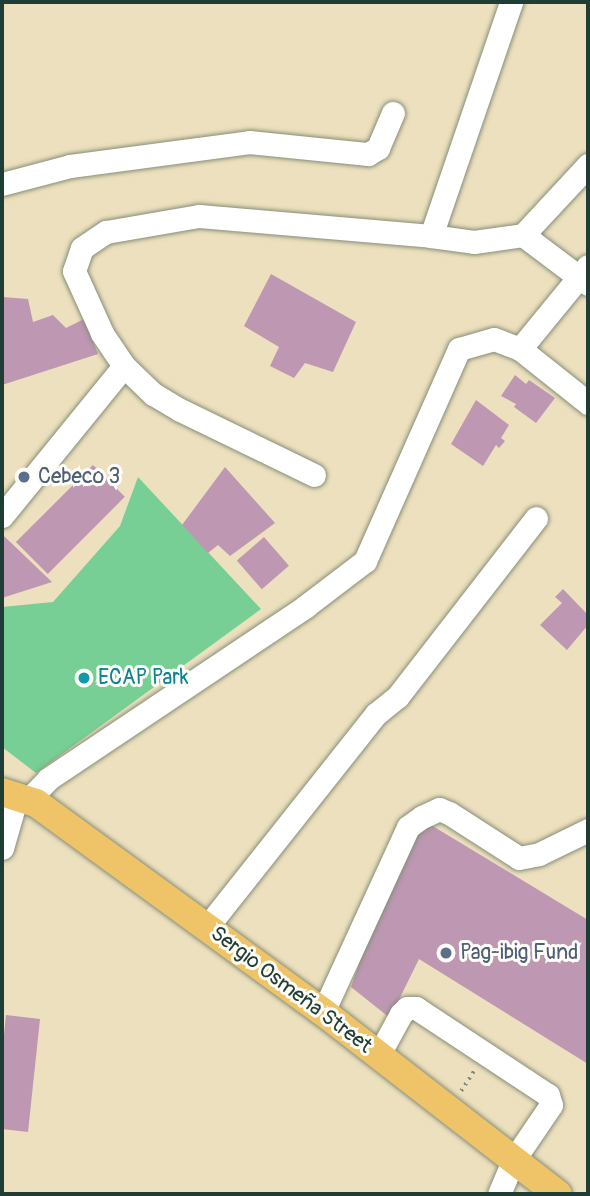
<!DOCTYPE html>
<html>
<head>
<meta charset="utf-8">
<style>
	body { margin:0 }
	#map { position:relative; width:590px; height:1196px; overflow:hidden; background:#ede0be; font-family:Pangolin,sans-serif }
	div>[style] { position:absolute }
	.green>* { inset:0; background:#77cf95 }
	.building>* { inset:0; background:#be97b3; transform-origin:0 0 }
	.path>* { height:3.5px; margin-top:-1.75px; transform-origin:0; background:repeating-linear-gradient(90deg,#868e79 0 2px,transparent 0 7px) }
	.roads { filter:drop-shadow(0 0 2px #868e79) drop-shadow(0 0 2px #868e79) }
	.minor>* { height:23px; margin:-11.5px; padding:0 11.5px; transform-origin:11.5px; border-radius:11.5px; background:#fff }
	.major>* { height:28px; margin:-14px; padding:0 14px; transform-origin:14px; border-radius:14px; background:#efc469 }
	.dots>* { width:19px; height:19px; translate:-50% -50%; box-sizing:border-box; border:4px solid #fdfcf7; border-radius:50% }
	span { translate:-50% -50%; white-space:nowrap; text-align:center; line-height:1.15; -webkit-text-stroke:6px #fdfcf7; paint-order:stroke }
	.service-label { font-size:21px; color:#4e5e75 }
	.left { translate:0 -50%; text-align:left }
	.culture-label { font-size:21px; color:#0d838f }
	.street-label { font-size:21px; color:#1f3d34 }
	.frame { position:absolute; inset:0; border:4px solid #1f3d34; pointer-events:none }
</style>
</head>
<body>
<div id="map">
	<div class="green">
		<i style="clip-path:polygon(138px 477px,261px 609px,36px 773px,2px 747px,2px 607px,53px 602px,120px 526px)"></i>
	</div>
	<div class="building">
		<i style="clip-path:polygon(271px 274px,356px 322px,333px 372px,305px 363px,294px 378px,270px 366px,279px 347px,244px 326px)"></i>
		<i style="clip-path:polygon(3px 297px,28px 299px,33px 322px,53px 315px,66px 328px,84px 319px,98px 354px,2px 385px)"></i>
		<i style="clip-path:polygon(515px 375px,526px 384px,529px 380px,555px 398px,536px 423px,514px 407px,516px 404px,501px 396px)"></i>
		<i style="clip-path:polygon(476px 400px,509px 425px,501px 438px,505px 441px,499px 448px,496px 445px,483px 466px,451px 444px)"></i>
		<i style="left:93px;top:465px;width:45px;height:109px;rotate:45deg"></i>
		<i style="clip-path:polygon(225px 467px,275px 523px,230px 556px,218px 545px,208px 553px,182px 525px)"></i>
		<i style="clip-path:polygon(4px 536px,52px 582px,2px 598px,2px 539px)"></i>
		<i style="left:264px;top:537px;width:38px;height:36px;rotate:49deg"></i>
		<i style="clip-path:polygon(563px 589px,588px 615px,588px 625px,567px 650px,540px 625px,562px 603px,555px 597px)"></i>
		<i style="clip-path:polygon(426px 822px,588px 920px,588px 1064px,419px 959px,390px 1018px,351px 987px,393px 868px)"></i>
		<i style="clip-path:polygon(6px 1015px,40px 1019px,28px 1132px,2px 1129px,2px 1055px)"></i>
	</div>
	<div class="path">
		<i style="left:461px;top:1091px;width:24px;rotate:-57deg"></i>
	</div>
	<div class="roads">
		<div class="minor">
			<i style="left:2px;top:184px;width:70px;rotate:-14.8deg"></i>
			<i style="left:70px;top:166px;width:181px;rotate:-7.6deg"></i>
			<i style="left:249px;top:142px;width:120px;rotate:5.8deg"></i>
			<i style="left:368px;top:154px;width:12px;rotate:-31deg"></i>
			<i style="left:378px;top:148px;width:38px;rotate:-67deg"></i>
			<i style="left:523px;top:235px;width:96px;rotate:-47.1deg"></i>
			<i style="left:431px;top:236px;width:43px;rotate:7.9deg"></i>
			<i style="left:474px;top:242px;width:49px;rotate:-8.1deg"></i>
			<i style="left:523px;top:235px;width:81px;rotate:37deg"></i>
			<i style="left:520px;top:349px;width:87px;rotate:38.5deg"></i>
			<i style="left:314px;top:475px;width:149px;rotate:-154.1deg"></i>
			<i style="left:180px;top:410px;width:31px;rotate:-149deg"></i>
			<i style="left:153px;top:394px;width:40px;rotate:-136deg"></i>
			<i style="left:124px;top:366px;width:40px;rotate:-124deg"></i>
			<i style="left:102px;top:333px;width:68px;rotate:-114.3deg"></i>
			<i style="left:74px;top:271px;width:24px;rotate:-71deg"></i>
			<i style="left:82px;top:248px;width:29px;rotate:-34deg"></i>
			<i style="left:106px;top:232px;width:94px;rotate:-9.8deg"></i>
			<i style="left:199px;top:216px;width:233px;rotate:4.9deg"></i>
			<i style="left:431px;top:236px;width:247px;rotate:-71.1deg"></i>
			<i style="left:2px;top:516px;width:193px;rotate:-50.9deg"></i>
			<i style="left:28px;top:800px;width:29px;rotate:-46deg"></i>
			<i style="left:48px;top:779px;width:311px;rotate:-33.8deg"></i>
			<i style="left:306px;top:606px;width:74px;rotate:-37.3deg"></i>
			<i style="left:365px;top:561px;width:232px;rotate:-66.1deg"></i>
			<i style="left:459px;top:349px;width:36px;rotate:-16deg"></i>
			<i style="left:494px;top:339px;width:28px;rotate:21deg"></i>
			<i style="left:520px;top:349px;width:107px;rotate:-50.7deg"></i>
			<i style="left:2px;top:848px;width:54px;rotate:-73.9deg"></i>
			<i style="left:207px;top:927px;width:272px;rotate:-51.6deg"></i>
			<i style="left:376px;top:714px;width:28px;rotate:-39deg"></i>
			<i style="left:398px;top:696px;width:225px;rotate:-52.2deg"></i>
			<i style="left:323px;top:1012px;width:204px;rotate:-65.3deg"></i>
			<i style="left:408px;top:827px;width:17px;rotate:-36deg"></i>
			<i style="left:422px;top:817px;width:19px;rotate:-25deg"></i>
			<i style="left:439px;top:809px;width:11px;rotate:22deg"></i>
			<i style="left:449px;top:813px;width:83px;rotate:32.7deg"></i>
			<i style="left:519px;top:858px;width:20px;rotate:-11deg"></i>
			<i style="left:539px;top:854px;width:55px;rotate:-26.1deg"></i>
			<i style="left:378px;top:1056px;width:48px;rotate:-61.3deg"></i>
			<i style="left:401px;top:1014px;width:8px;rotate:-45deg"></i>
			<i style="left:407px;top:1008px;width:9px"></i>
			<i style="left:416px;top:1008px;width:158px;rotate:33.4deg"></i>
			<i style="left:548px;top:1095px;width:10px;rotate:73deg"></i>
			<i style="left:551px;top:1105px;width:68px;rotate:124.2deg"></i>
			<i style="left:513px;top:1161px;width:36px;rotate:113deg"></i>
		</div>
		<div class="major">
			<i style="left:2px;top:792px;width:36px;rotate:18deg"></i>
			<i style="left:36px;top:803px;width:355px;rotate:36.1deg"></i>
			<i style="left:323px;top:1012px;width:297px;rotate:37.8deg"></i>
		</div>
	</div>
	<div class="dots">
		<i style="left:24px;top:477px;background:#5c6f8a"></i>
		<i style="left:84px;top:678px;background:#0f9aa8"></i>
		<i style="left:446px;top:953px;background:#5c6f8a"></i>
	</div>
	<div class="service-label">
		<span class="left" style="left:38px;top:477px">Cebeco 3</span>
		<span class="left" style="left:460px;top:953px">Pag-ibig Fund</span>
	</div>
	<div class="culture-label">
		<span class="left" style="left:98px;top:678px">ECAP Park</span>
	</div>
	<div class="street-label">
		<span style="left:291px;top:990px;rotate:37deg">Sergio Osmeña Street</span>
	</div>
	<div class="frame"></div>
</div>
</body>
</html>
